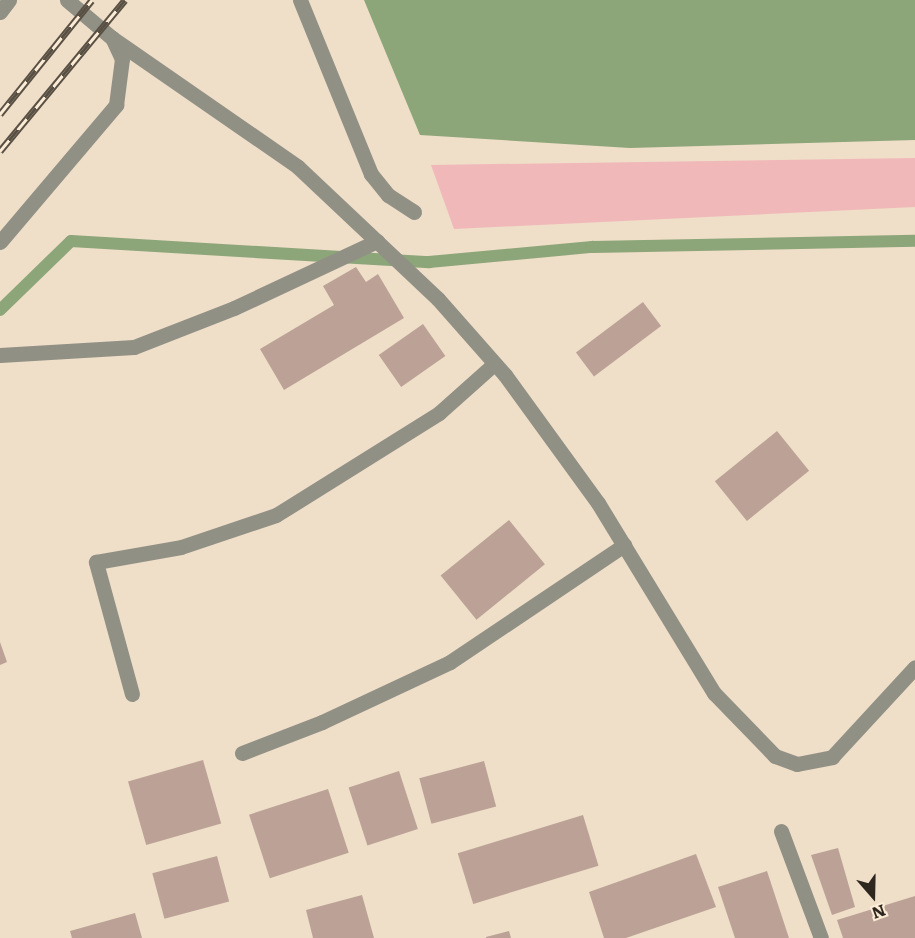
<!DOCTYPE html>
<html>
<head>
<meta charset="utf-8">
<style>
	body { margin:0 }
	#map { position:relative; width:915px; height:938px; overflow:hidden; background:#efdec8; font-family:Literata,serif }
	div>[style] { position:absolute }
	.green>* { inset:0; background:#f1b8ba }
	.water>* { inset:0; background:#8ca579 }
	.stream>* { height:12px; margin:-6px; padding:0 6px; transform-origin:6px; border-radius:6px; background:#8ca579 }
	.building>* { inset:0; background:#bca296; transform-origin:0 0 }
	.service>* { height:15px; margin:-7.5px; padding:0 7.5px; transform-origin:7.5px; border-radius:7.5px; background:#919085 }
	.minor>* { height:15px; margin:-7.5px; padding:0 7.5px; transform-origin:7.5px; border-radius:7.5px; background:#919085 }
	.tertiary>* { height:15px; margin:-7.5px; padding:0 7.5px; transform-origin:7.5px; border-radius:7.5px; background:#919085 }
	.rail>* { height:7px; margin-top:-3.5px; transform-origin:0; background:repeating-linear-gradient(90deg,#fdecd5 0 14px,#595044 0 28px); box-sizing:border-box; border-block:2px solid #595044 }
	span { translate:-50% -50%; white-space:nowrap; text-align:center; line-height:1.15; -webkit-text-stroke:4.5px #fdecd5; paint-order:stroke }
	.north { position:absolute; left:843px; top:866px; width:60px; height:60px; -webkit-text-stroke:4px #fdecd5; paint-order:stroke; rotate:160deg; font-size:16px; font-weight:700; line-height:24px; text-align:center; color:#2e271f }
	.north::after { content:''; display:block; margin:auto; width:21px; height:27px; background:#2e271f; clip-path:polygon(50% 0,100% 100%,50% 72%,0 100%) }
</style>
</head>
<body>
<div id="map">
	<div class="green">
		<i style="clip-path:polygon(915px 158px,915px 207px,454px 229px,431px 165px)"></i>
	</div>
	<div class="water">
		<i style="clip-path:polygon(364px 0,915px 0,915px 140px,630px 148px,420px 135px)"></i>
	</div>
	<div class="stream">
		<i style="left:0;top:310px;width:99px;rotate:-44.2deg"></i>
		<i style="left:71px;top:241px;width:359px;rotate:3.4deg"></i>
		<i style="left:429px;top:262px;width:164px;rotate:-5.3deg"></i>
		<i style="left:592px;top:247px;width:323px;rotate:-1.1deg"></i>
	</div>
	<div class="building">
		<i style="clip-path:polygon(356px 267px,366px 282px,378px 274px,404px 318px,284px 390px,260px 349px,334px 305px,323px 286px)"></i>
		<i style="left:643px;top:302px;width:30px;height:84px;rotate:53deg"></i>
		<i style="left:423px;top:324px;width:39px;height:54px;rotate:55deg"></i>
		<i style="left:777px;top:431px;width:51px;height:80px;rotate:51deg"></i>
		<i style="left:509px;top:520px;width:57px;height:88px;rotate:51deg"></i>
		<i style="clip-path:polygon(0 642px,7px 662px,0 665px)"></i>
		<i style="left:203px;top:760px;width:66px;height:78px;rotate:74deg"></i>
		<i style="left:484px;top:761px;width:47px;height:67px;rotate:75deg"></i>
		<i style="left:399px;top:771px;width:61px;height:53px;rotate:72deg"></i>
		<i style="left:328px;top:789px;width:67px;height:83px;rotate:72deg"></i>
		<i style="left:583px;top:815px;width:53px;height:131px;rotate:73deg"></i>
		<i style="clip-path:polygon(838px 848px,855px 907px,832px 915px,811px 855px)"></i>
		<i style="clip-path:polygon(696px 854px,716px 907px,626px 938px,604px 938px,589px 892px)"></i>
		<i style="left:217px;top:856px;width:47px;height:67px;rotate:75deg"></i>
		<i style="clip-path:polygon(767px 871px,789px 938px,735px 938px,718px 887px)"></i>
		<i style="clip-path:polygon(362px 895px,374px 938px,313px 938px,306px 910px)"></i>
		<i style="clip-path:polygon(915px 896px,915px 938px,843px 938px,837px 920px)"></i>
		<i style="clip-path:polygon(135px 913px,142px 938px,72px 938px,70px 931px)"></i>
		<i style="clip-path:polygon(509px 931px,511px 938px,486px 938px,486px 937px)"></i>
	</div>
	<div class="service">
		<i style="left:300px;top:0;width:188px;rotate:67.8deg"></i>
		<i style="left:371px;top:174px;width:27px;rotate:51deg"></i>
		<i style="left:388px;top:195px;width:31px;rotate:33deg"></i>
	</div>
	<div class="minor">
		<i style="left:0;top:12px;width:15px;rotate:-53deg"></i>
		<i style="left:0;top:242px;width:180px;rotate:-49.7deg"></i>
		<i style="left:116px;top:105px;width:46px;rotate:-82.6deg"></i>
		<i style="left:122px;top:59px;width:23px;rotate:-115deg"></i>
		<i style="left:112px;top:38px;width:59px;rotate:-139.8deg"></i>
		<i style="left:0;top:355px;width:134px;rotate:-3.4deg"></i>
		<i style="left:134px;top:347px;width:107px;rotate:-21.3deg"></i>
		<i style="left:234px;top:308px;width:158px;rotate:-25.1deg"></i>
		<i style="left:132px;top:694px;width:137px;rotate:-105.3deg"></i>
		<i style="left:96px;top:562px;width:86px;rotate:-10deg"></i>
		<i style="left:181px;top:547px;width:100px;rotate:-18.6deg"></i>
		<i style="left:276px;top:515px;width:192px;rotate:-32deg"></i>
		<i style="left:439px;top:413px;width:74px;rotate:-41.7deg"></i>
		<i style="left:242px;top:753px;width:86px;rotate:-21.2deg"></i>
		<i style="left:322px;top:722px;width:141px;rotate:-25.1deg"></i>
		<i style="left:450px;top:662px;width:210px;rotate:-33.9deg"></i>
		<i style="left:781px;top:831px;width:114px;rotate:69.5deg"></i>
	</div>
	<div class="tertiary">
		<i style="left:112px;top:38px;width:226px;rotate:34.7deg"></i>
		<i style="left:298px;top:167px;width:192px;rotate:43.3deg"></i>
		<i style="left:438px;top:299px;width:101px;rotate:48.6deg"></i>
		<i style="left:505px;top:375px;width:158px;rotate:54deg"></i>
		<i style="left:598px;top:503px;width:223px;rotate:58.6deg"></i>
		<i style="left:714px;top:693px;width:88px;rotate:45.9deg"></i>
		<i style="left:775px;top:756px;width:23px;rotate:20deg"></i>
		<i style="left:797px;top:764px;width:36px;rotate:-11deg"></i>
		<i style="left:832px;top:757px;width:122px;rotate:-47.3deg"></i>
	</div>
	<div class="rail">
		<i style="left:0;top:114px;width:146px;rotate:-51.1deg"></i>
		<i style="left:0;top:151px;width:196px;rotate:-50.4deg"></i>
	</div>
	<div class="north">N</div>
</div>
</body>
</html>
